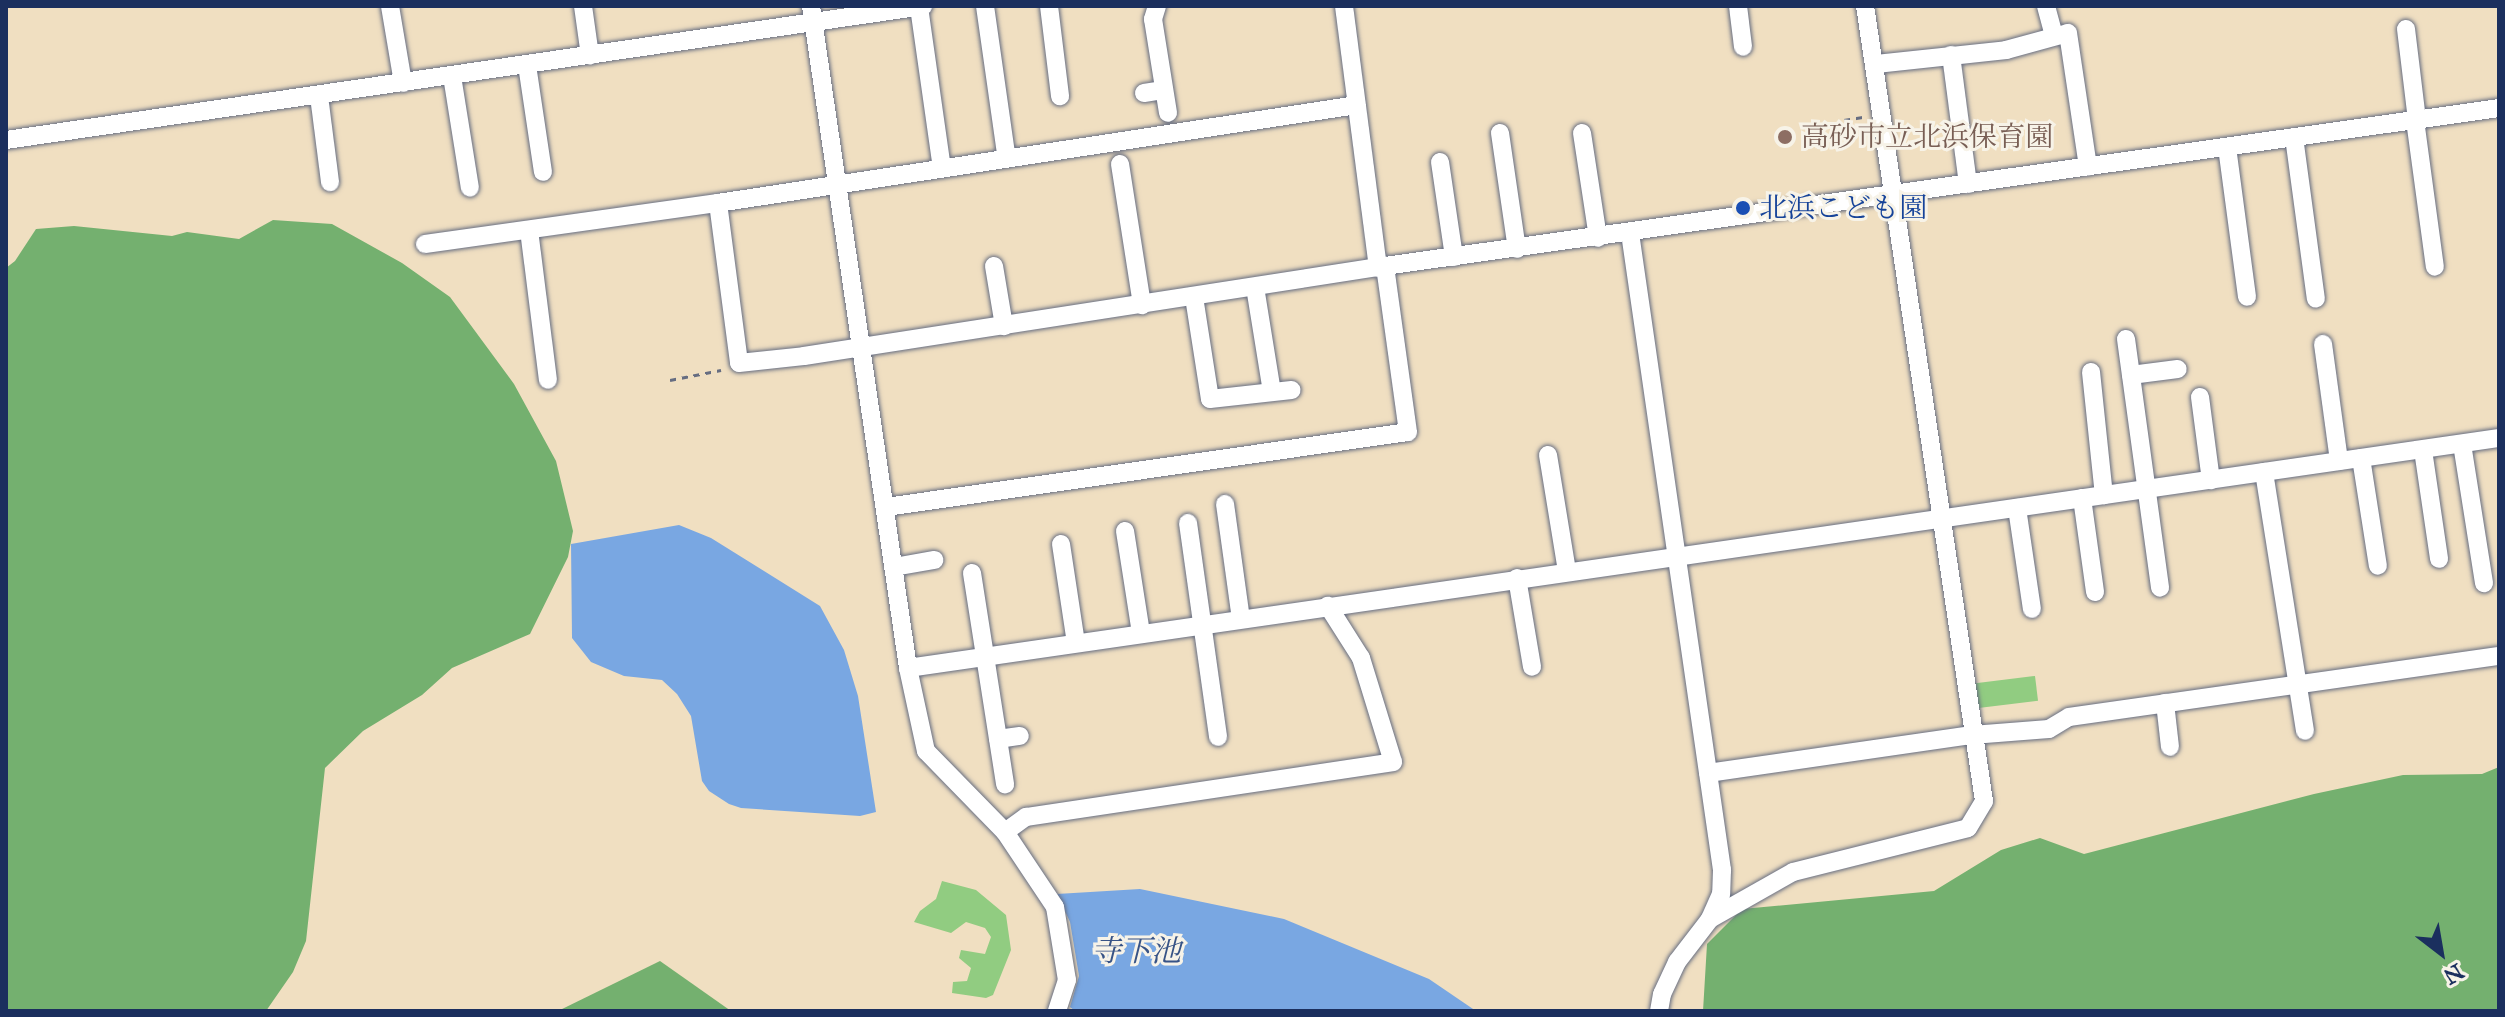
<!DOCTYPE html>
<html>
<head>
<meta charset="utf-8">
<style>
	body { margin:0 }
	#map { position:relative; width:2505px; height:1017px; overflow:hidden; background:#f0dfc1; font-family:"IM FELL Great Primer","Noto Serif JP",serif }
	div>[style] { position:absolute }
	.green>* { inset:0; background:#91cc81; transform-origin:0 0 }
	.forest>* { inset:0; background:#74b06f }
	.water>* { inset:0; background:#79a7e2 }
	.path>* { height:3px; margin-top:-1.5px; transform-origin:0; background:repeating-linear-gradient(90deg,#666d81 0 6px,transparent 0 12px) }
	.roads { filter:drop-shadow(0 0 2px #666d81) drop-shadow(0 0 2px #666d81) }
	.minor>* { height:18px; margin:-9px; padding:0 9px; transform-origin:9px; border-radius:9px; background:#fff }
	.dots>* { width:22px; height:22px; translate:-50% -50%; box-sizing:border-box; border:4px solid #f7f3e8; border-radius:50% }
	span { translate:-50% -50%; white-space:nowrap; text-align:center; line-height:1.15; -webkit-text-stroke:6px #f7f3e8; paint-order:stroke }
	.education-label { font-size:28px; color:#785e54 }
	.left { translate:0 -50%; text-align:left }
	.transit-label { font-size:28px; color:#164399 }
	.water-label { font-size:30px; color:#375386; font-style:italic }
	.frame { position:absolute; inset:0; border:8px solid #1b2f5e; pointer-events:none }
	.north { position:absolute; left:2401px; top:913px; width:80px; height:80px; -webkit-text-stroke:6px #f7f3e8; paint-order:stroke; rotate:149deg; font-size:22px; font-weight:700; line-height:32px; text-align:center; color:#1b2f5e }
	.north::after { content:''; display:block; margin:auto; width:28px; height:36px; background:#1b2f5e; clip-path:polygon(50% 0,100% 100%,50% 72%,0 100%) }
</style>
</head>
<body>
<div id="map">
	<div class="green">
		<i style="left:2035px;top:676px;width:25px;height:64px;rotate:83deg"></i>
		<i style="clip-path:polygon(942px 881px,976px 890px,1006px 915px,1011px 950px,993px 995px,986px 998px,952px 993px,953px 982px,967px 981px,971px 968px,959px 958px,961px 950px,985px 954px,991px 937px,985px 928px,966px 922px,951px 933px,914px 922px,920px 911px,936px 899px)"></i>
	</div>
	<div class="forest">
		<i style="clip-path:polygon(273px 220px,332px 224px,402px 263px,450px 297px,514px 384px,556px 461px,573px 531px,568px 557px,530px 634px,452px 668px,422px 695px,363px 731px,325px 768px,306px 941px,293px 972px,266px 1011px,6px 1011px,6px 268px,15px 261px,36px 229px,74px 226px,172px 236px,187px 232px,239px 239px)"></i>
		<i style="clip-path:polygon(2499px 767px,2499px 1011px,1703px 1011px,1707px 944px,1742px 909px,1934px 891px,2001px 850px,2040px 838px,2084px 854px,2314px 794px,2403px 775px,2482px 774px)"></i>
		<i style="clip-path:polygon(660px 961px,731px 1011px,558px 1011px)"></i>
	</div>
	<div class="water">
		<i style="clip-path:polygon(679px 525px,711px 538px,820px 606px,844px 650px,858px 696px,876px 812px,860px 816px,741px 808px,729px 804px,709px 791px,702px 781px,691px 716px,677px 694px,662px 680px,624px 676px,591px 662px,572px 638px,571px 544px)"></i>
		<i style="clip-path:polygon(1140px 889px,1284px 919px,1429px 979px,1476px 1011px,1075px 1011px,1070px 1007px,1079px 976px,1070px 922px,1057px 894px)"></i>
	</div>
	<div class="path">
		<i style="left:1844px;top:120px;width:19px;rotate:-9deg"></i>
		<i style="left:670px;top:380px;width:52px;rotate:-11.1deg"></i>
	</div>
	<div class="roads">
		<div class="minor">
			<i style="left:390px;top:6px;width:78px;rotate:80.4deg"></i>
			<i style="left:583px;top:6px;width:50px;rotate:82deg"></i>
			<i style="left:811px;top:6px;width:669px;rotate:81.66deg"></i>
			<i style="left:908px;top:668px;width:85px;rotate:77.8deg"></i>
			<i style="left:926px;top:751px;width:113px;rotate:45.7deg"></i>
			<i style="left:1005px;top:832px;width:90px;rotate:56.3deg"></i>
			<i style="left:1055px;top:907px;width:74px;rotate:80.7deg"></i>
			<i style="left:1067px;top:980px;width:33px;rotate:108deg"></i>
			<i style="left:985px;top:6px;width:148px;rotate:81.9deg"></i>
			<i style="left:1049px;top:6px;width:91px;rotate:83deg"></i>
			<i style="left:1157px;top:6px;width:14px;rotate:107deg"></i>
			<i style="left:1153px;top:19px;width:95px;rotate:80.9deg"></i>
			<i style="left:1344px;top:6px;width:264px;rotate:82.6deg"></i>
			<i style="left:1738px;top:6px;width:41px;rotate:83deg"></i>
			<i style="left:2046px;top:6px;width:31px;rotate:75deg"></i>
			<i style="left:919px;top:7px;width:156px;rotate:81.9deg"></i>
			<i style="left:2406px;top:29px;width:92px;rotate:83.1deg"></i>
			<i style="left:1951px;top:55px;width:130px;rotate:82.5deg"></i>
			<i style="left:1876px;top:64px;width:131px;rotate:-6.1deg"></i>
			<i style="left:2006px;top:50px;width:64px;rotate:-15.3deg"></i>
			<i style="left:2068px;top:33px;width:135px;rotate:81.5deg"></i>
			<i style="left:527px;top:65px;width:108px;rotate:81.5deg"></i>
			<i style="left:452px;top:76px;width:113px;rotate:80.9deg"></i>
			<i style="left:1144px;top:93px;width:20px;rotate:-9deg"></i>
			<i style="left:319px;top:96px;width:87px;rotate:82.7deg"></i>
			<i style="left:2415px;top:120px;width:148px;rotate:82.3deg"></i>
			<i style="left:1500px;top:133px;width:117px;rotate:81.7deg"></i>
			<i style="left:1582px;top:133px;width:106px;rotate:81.3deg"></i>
			<i style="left:2294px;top:137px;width:163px;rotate:82.3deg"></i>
			<i style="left:6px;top:140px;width:927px;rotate:-8.31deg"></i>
			<i style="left:2227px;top:147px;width:151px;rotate:82.4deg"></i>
			<i style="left:1440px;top:162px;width:96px;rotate:81.6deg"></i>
			<i style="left:1120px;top:164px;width:143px;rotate:81.1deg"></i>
			<i style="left:718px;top:203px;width:161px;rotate:82.5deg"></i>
			<i style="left:739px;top:363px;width:65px;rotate:-6.1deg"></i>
			<i style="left:804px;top:356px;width:588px;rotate:-8.81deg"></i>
			<i style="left:1385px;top:266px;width:1125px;rotate:-8.07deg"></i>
			<i style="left:529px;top:230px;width:151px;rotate:82.8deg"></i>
			<i style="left:1630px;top:233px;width:644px;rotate:81.78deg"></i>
			<i style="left:1722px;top:870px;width:24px;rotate:92deg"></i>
			<i style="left:1721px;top:894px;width:27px;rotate:114deg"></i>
			<i style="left:1710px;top:919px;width:54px;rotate:127.5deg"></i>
			<i style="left:1677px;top:962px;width:35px;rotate:115deg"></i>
			<i style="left:1662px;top:994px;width:17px;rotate:100deg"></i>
			<i style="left:425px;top:244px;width:296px;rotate:-8deg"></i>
			<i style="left:718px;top:203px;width:646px;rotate:-8.72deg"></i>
			<i style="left:994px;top:266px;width:61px;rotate:80.5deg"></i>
			<i style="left:1255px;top:287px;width:106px;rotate:80.8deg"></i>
			<i style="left:1194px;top:297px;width:103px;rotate:81.1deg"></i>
			<i style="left:1210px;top:399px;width:82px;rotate:-6.3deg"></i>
			<i style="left:2126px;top:339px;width:251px;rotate:82.2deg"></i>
			<i style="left:2323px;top:344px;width:118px;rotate:82.2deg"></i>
			<i style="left:2091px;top:372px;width:124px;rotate:84deg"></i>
			<i style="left:2131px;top:375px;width:47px;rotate:-7.3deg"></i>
			<i style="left:2200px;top:397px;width:84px;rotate:82.5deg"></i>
			<i style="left:2462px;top:444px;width:141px;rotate:81deg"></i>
			<i style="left:2423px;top:450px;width:110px;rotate:81.6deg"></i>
			<i style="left:1548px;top:455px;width:118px;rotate:80.7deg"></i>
			<i style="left:2361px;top:458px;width:109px;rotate:81.1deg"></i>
			<i style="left:2264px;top:472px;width:262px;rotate:81deg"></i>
			<i style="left:2082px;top:498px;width:95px;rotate:82.1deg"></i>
			<i style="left:1225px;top:504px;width:116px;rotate:82.1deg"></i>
			<i style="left:886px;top:507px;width:527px;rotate:-8.18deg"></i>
			<i style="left:1408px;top:432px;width:168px;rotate:-97.9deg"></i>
			<i style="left:2017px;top:508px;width:102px;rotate:81.6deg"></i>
			<i style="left:1188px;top:523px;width:216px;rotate:82deg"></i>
			<i style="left:1125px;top:531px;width:103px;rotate:81.1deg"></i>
			<i style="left:1061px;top:544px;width:100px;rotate:81.4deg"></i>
			<i style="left:894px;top:567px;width:41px;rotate:-9.9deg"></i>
			<i style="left:972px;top:573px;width:214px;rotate:81.1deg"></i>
			<i style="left:1517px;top:578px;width:90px;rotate:80.4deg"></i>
			<i style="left:908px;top:668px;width:1608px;rotate:-8.23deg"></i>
			<i style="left:2165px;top:703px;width:44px;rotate:83.5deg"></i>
			<i style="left:998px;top:739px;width:22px;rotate:-8deg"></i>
			<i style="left:1708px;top:773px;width:267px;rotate:-8.2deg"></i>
			<i style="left:1972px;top:735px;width:77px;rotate:-4.5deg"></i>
			<i style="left:2049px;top:729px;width:23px;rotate:-31deg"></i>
			<i style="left:2069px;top:717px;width:434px;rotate:-8.1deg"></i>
			<i style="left:1005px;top:832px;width:26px;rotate:-36deg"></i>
			<i style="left:1026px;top:817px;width:371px;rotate:-8.5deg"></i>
			<i style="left:1393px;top:762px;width:109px;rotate:-107.1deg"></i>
			<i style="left:1361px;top:658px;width:62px;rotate:-122.4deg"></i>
			<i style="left:1710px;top:919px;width:95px;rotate:-29.5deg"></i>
			<i style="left:1793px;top:872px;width:180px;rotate:-14.1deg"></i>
			<i style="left:1968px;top:828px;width:31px;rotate:-59deg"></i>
			<i style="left:1984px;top:801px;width:804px;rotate:-98.51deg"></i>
		</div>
	</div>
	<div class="dots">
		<i style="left:1785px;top:137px;background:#8d6e63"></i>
		<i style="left:1743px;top:208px;background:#1a4fb4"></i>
	</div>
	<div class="education-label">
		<span class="left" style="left:1801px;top:137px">高砂市立北浜保育園</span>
	</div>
	<div class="transit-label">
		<span class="left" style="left:1759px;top:208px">北浜こども園</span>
	</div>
	<div class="water-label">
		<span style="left:1136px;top:951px">寺下池</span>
	</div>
	<div class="frame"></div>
	<div class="north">N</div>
</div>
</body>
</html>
